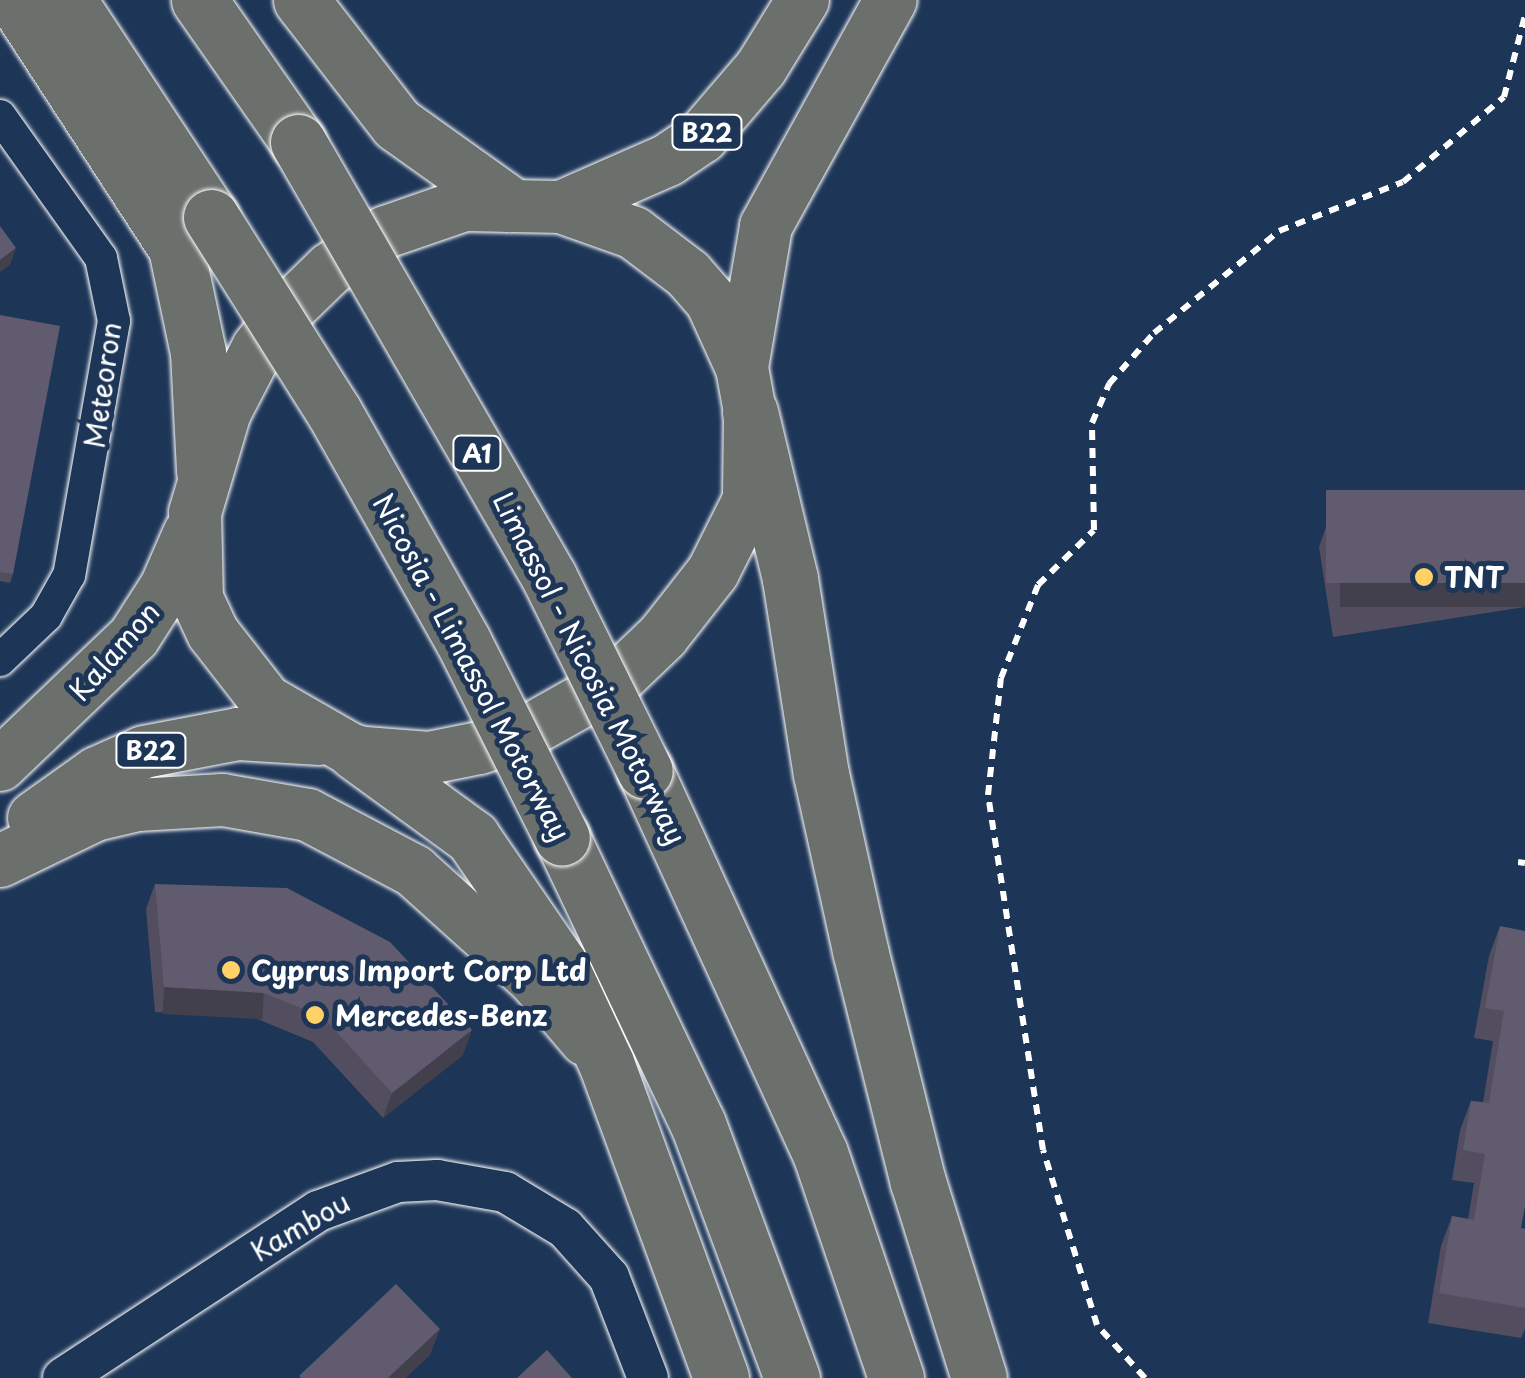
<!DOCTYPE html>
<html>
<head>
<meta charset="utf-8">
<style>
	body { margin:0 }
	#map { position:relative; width:1525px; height:1378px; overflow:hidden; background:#1d3557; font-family:"Playpen Sans",sans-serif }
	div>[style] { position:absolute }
	.path>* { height:6px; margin-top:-3px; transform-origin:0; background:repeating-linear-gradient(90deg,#fff 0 10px,transparent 0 18px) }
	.roads { filter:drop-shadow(0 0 2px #fff) drop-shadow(0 0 2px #fff) }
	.minor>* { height:32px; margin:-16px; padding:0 16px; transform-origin:16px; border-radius:16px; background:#1d3557 }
	.tertiary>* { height:40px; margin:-20px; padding:0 20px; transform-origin:20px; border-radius:20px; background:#1d3557 }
	.primary>* { height:52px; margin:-26px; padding:0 26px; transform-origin:26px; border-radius:26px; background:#6c706d }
	.trunk>* { height:55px; margin:-27.5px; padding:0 27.5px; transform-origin:27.5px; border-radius:27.5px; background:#6c706d }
	.bridges { filter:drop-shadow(0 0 2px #fff) drop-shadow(0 0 2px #fff) }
	.trunk-bridge>* { height:55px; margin:-27.5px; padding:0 27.5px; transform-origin:27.5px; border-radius:27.5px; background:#6c706d }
	.wall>* { inset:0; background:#534e5f }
	.shaded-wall>* { inset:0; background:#43404e; transform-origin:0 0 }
	.building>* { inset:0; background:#605b6f; transform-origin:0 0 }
	.dots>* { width:28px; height:28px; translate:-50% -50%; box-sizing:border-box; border:5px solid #1d3557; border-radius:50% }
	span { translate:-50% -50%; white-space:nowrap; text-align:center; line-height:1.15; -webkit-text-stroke:10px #1d3557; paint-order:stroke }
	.shield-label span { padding:2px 8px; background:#1d3557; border:2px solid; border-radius:8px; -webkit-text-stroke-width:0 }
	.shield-label { font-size:25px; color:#fff; font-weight:700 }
	.street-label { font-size:28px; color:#fff }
	.poi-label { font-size:28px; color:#fff; font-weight:700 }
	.left { translate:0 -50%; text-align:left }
</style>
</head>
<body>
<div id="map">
	<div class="path">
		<i style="left:1518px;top:862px;width:7px;rotate:8deg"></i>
		<i style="left:1145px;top:1378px;width:72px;rotate:-132.2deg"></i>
		<i style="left:1097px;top:1325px;width:183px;rotate:-107.1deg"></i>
		<i style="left:1043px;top:1150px;width:359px;rotate:-98.8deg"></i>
		<i style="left:988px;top:795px;width:118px;rotate:-83.7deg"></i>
		<i style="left:1001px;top:678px;width:100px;rotate:-68.3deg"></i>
		<i style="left:1038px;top:585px;width:78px;rotate:-44.5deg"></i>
		<i style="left:1094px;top:530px;width:107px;rotate:-91.1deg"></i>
		<i style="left:1092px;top:423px;width:43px;rotate:-66.4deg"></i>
		<i style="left:1109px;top:384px;width:68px;rotate:-48.6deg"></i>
		<i style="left:1154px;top:333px;width:161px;rotate:-39.2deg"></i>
		<i style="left:1279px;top:231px;width:133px;rotate:-21.6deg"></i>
		<i style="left:1403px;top:182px;width:132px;rotate:-40.1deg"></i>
		<i style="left:1504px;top:97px;width:85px;rotate:-75.6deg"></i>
	</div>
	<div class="roads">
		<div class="minor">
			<i style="left:0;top:116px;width:174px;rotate:54.6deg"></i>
			<i style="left:101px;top:258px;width:64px;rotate:78.3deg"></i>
			<i style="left:114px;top:321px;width:258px;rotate:100deg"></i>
			<i style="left:69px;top:575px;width:47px;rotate:119.3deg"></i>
			<i style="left:46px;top:616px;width:64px;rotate:136.3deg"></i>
		</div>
		<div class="tertiary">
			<i style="left:63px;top:1378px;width:305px;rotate:-33.2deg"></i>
			<i style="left:318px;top:1211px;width:85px;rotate:-19.9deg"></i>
			<i style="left:398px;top:1182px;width:39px;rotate:-3deg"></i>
			<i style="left:437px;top:1180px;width:69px;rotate:10deg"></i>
			<i style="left:505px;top:1192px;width:70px;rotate:31deg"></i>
			<i style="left:565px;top:1228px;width:66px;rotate:48.1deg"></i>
			<i style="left:609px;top:1277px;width:108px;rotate:68.9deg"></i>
		</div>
		<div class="primary">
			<i style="left:464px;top:205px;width:97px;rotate:1.2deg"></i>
			<i style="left:561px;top:207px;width:77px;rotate:19.6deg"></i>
			<i style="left:634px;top:233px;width:68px;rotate:37.2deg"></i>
			<i style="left:688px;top:274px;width:37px;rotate:49deg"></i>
			<i style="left:712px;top:302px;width:72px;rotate:65.6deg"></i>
			<i style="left:742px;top:368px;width:45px;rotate:79.7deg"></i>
			<i style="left:750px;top:412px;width:88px;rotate:90.7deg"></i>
			<i style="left:749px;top:500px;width:80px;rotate:116.6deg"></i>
			<i style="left:713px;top:572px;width:81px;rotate:128deg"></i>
			<i style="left:663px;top:636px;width:68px;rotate:136.2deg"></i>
			<i style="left:614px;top:683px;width:104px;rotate:150.7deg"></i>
			<i style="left:523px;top:734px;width:46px;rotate:162.3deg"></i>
			<i style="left:479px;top:748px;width:51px;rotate:168.7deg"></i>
			<i style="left:429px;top:758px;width:74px;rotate:-175.4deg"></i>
			<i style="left:355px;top:752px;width:103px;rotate:-150.2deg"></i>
			<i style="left:266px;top:701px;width:86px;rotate:-127.9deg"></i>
			<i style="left:213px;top:633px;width:38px;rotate:-115deg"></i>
			<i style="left:197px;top:598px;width:85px;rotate:-91.3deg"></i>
			<i style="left:195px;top:513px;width:105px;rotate:-73.5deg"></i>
			<i style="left:225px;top:412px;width:72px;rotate:-62.7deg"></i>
			<i style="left:258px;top:348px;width:47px;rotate:-51.9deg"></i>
			<i style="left:287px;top:311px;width:60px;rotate:-44.3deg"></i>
			<i style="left:330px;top:269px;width:67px;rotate:-33.5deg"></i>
			<i style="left:386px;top:232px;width:83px;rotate:-19.1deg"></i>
			<i style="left:561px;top:207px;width:117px;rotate:-23.7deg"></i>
			<i style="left:668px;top:160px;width:41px;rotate:-34.1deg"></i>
			<i style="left:702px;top:137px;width:91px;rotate:-49.5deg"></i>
			<i style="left:761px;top:68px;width:80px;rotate:-58.3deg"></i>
			<i style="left:742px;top:367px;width:143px;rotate:-80.3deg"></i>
			<i style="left:766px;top:226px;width:258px;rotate:-61.1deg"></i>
			<i style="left:0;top:765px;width:185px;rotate:-43.7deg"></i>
			<i style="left:134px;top:637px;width:59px;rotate:-57.4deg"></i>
			<i style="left:166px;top:587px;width:58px;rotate:-66.5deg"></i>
			<i style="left:34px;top:818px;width:77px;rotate:-35.5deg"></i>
			<i style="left:97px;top:773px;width:51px;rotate:-24.1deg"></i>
			<i style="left:144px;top:752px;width:96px;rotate:-10.8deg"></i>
			<i style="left:238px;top:734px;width:82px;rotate:3.5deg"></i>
			<i style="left:0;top:861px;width:106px;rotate:-25.8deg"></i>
			<i style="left:95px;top:815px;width:44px;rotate:-13.1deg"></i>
			<i style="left:138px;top:805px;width:85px;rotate:-3.4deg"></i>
			<i style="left:223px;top:800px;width:86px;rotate:10deg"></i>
			<i style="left:308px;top:815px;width:120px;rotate:27.8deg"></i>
			<i style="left:414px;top:871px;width:161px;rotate:42deg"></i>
			<i style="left:534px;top:979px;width:80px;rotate:49.6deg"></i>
		</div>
		<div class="trunk">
			<i style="left:15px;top:0;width:296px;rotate:57deg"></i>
			<i style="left:176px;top:248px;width:106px;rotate:78.1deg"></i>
			<i style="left:198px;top:352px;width:120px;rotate:87.1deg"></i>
			<i style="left:68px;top:0;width:260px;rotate:56.6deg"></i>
			<i style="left:199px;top:0;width:173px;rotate:55.1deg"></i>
			<i style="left:301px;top:0;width:157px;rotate:52.3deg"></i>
			<i style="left:397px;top:124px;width:138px;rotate:35.5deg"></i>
			<i style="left:750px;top:412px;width:172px;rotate:76.5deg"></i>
			<i style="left:790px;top:579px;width:197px;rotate:81deg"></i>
			<i style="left:821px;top:774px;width:180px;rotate:77.5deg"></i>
			<i style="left:860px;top:950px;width:239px;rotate:76deg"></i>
			<i style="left:918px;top:1182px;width:205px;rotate:72.7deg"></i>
			<i style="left:355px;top:752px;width:145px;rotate:36deg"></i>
			<i style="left:472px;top:837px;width:155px;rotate:55.5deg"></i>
			<i style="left:560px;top:965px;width:108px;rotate:64.9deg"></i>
			<i style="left:606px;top:1063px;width:335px;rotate:69.9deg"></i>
			<i style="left:645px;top:771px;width:420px;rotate:65.4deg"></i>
			<i style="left:820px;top:1153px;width:237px;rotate:71.3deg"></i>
			<i style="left:562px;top:838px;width:317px;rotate:64.6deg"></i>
			<i style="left:698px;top:1124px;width:271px;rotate:69.7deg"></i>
		</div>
	</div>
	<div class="bridges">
		<div class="trunk-bridge">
			<i style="left:298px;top:142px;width:502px;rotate:60.01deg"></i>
			<i style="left:549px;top:577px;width:216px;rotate:63.7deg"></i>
			<i style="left:211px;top:217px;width:231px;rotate:57.8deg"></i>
			<i style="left:334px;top:412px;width:263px;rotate:60.6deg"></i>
			<i style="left:463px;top:641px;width:220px;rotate:63.3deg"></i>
		</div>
	</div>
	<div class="wall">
		<i style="clip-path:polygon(0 315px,13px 574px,10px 583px,0 581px)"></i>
		<i style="clip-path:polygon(1525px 490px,1525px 607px,1333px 637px,1319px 547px,1328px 521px)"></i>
		<i style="clip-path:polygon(155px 884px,463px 1055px,383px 1118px,313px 1042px,255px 1018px,155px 1012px,146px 909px)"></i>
		<i style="clip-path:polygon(1500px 926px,1521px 1228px,1525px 1229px,1525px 1329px,1521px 1338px,1428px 1323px,1441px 1246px,1452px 1216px,1468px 1219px,1474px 1183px,1452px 1180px,1460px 1130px,1471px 1101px,1483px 1102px,1493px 1041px,1474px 1038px,1489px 956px)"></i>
	</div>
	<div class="shaded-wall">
		<i style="clip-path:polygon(16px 248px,10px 265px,0 272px,0 260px)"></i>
		<i style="left:1525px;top:583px;width:24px;height:185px;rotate:90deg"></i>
		<i style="left:164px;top:987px;width:100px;height:27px;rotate:3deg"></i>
		<i style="clip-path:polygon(472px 1030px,463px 1055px,383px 1118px,392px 1093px)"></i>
		<i style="clip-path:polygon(440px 1329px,430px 1355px,406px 1378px,388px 1378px)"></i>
	</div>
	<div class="building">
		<i style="clip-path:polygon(0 226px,16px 248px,0 260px)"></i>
		<i style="clip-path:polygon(0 315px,60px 326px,13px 574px,0 572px)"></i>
		<i style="left:1525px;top:490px;width:93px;height:199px;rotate:90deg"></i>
		<i style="clip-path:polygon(155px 884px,287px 888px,390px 942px,472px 1030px,392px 1093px,323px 1017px,264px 993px,164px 987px)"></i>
		<i style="clip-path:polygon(1500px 926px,1525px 931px,1525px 1206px,1521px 1228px,1525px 1229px,1525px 1308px,1439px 1293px,1452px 1216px,1474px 1220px,1485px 1154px,1463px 1150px,1471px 1101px,1489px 1103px,1504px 1011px,1485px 1008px)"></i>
		<i style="clip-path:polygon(396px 1284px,440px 1329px,388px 1378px,301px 1378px,299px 1376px)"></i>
		<i style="clip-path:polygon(547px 1350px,572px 1378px,517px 1378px)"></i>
	</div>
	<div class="dots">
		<i style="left:1424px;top:577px;background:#ffd166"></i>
		<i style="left:231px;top:970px;background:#ffd166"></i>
		<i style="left:315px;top:1015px;background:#ffd166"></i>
	</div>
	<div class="shield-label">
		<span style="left:707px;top:132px">B22</span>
		<span style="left:477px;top:453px">A1</span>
		<span style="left:151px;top:750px">B22</span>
	</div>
	<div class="street-label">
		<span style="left:102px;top:385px;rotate:-82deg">Meteoron</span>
		<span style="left:114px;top:651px;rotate:-49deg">Kalamon</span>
		<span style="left:472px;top:667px;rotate:62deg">Nicosia - Limassol Motorway</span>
		<span style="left:590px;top:668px;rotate:63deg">Limassol - Nicosia Motorway</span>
		<span style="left:300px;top:1226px;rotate:-30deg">Kambou</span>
	</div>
	<div class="poi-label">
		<span class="left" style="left:1444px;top:577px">TNT</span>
		<span class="left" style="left:251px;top:970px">Cyprus Import Corp Ltd</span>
		<span class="left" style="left:335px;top:1015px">Mercedes-Benz</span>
	</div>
</div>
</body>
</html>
